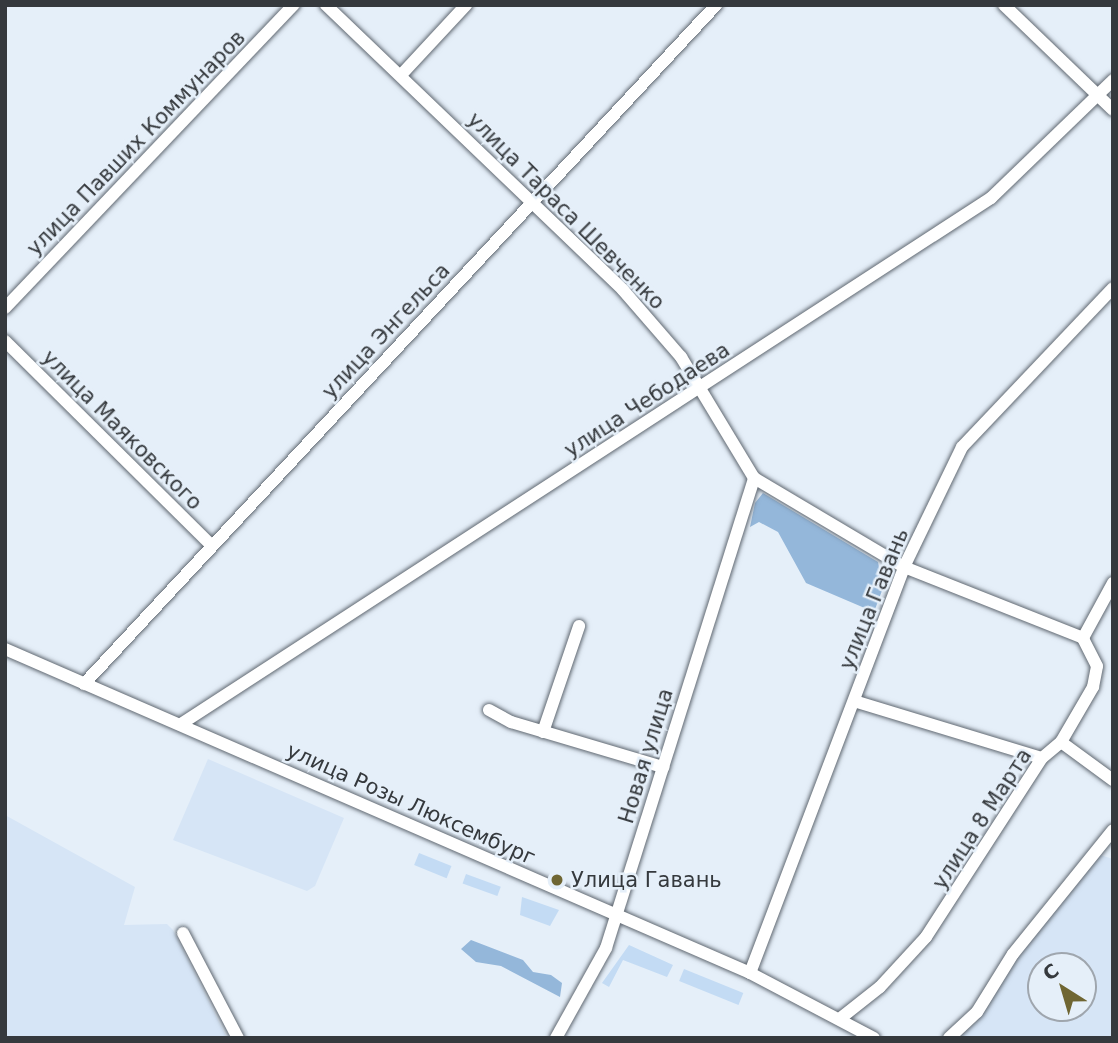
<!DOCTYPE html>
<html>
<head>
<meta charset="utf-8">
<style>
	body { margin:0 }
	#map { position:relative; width:1118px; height:1043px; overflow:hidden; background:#e5eff9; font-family:"DejaVu Sans",sans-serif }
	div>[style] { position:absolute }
	.built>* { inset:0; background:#d6e5f6 }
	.green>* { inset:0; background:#c3dbf4; transform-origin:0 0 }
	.forest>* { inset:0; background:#94b7da }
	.roads { filter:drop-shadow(0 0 2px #606871) drop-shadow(0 0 2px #606871) }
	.minor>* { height:12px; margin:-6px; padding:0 6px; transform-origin:6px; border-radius:6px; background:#fff }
	.dots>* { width:19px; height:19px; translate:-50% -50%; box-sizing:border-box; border:4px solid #e5eff9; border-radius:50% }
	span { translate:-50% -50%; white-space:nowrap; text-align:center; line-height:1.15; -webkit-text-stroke:5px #e5eff9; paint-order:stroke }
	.street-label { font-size:21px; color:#35393d }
	.poi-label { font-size:21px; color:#35393d }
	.left { translate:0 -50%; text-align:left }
	.frame { position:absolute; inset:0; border:7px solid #35393d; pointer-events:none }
	.north { position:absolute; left:1027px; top:952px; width:70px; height:70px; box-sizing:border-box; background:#e5eff9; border:2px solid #9fa6ae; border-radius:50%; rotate:323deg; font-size:19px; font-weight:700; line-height:28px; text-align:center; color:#35393d }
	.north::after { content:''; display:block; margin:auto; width:24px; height:32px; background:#6f6633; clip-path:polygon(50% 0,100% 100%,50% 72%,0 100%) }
</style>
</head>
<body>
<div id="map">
	<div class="built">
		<i style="clip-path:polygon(208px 759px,344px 818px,315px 886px,307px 891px,173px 840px)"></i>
		<i style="clip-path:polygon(5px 815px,135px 887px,124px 925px,167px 924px,173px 930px,227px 1038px,5px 1038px)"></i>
		<i style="clip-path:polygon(evenodd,1097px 854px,1113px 859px,1113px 1038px,959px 1038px,977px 1021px,1012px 960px,1097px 854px,1041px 966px,1083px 966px,1083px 1008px,1041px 1008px,1041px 966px)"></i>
	</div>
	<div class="green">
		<i style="left:419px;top:853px;width:35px;height:13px;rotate:22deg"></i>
		<i style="left:466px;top:874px;width:37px;height:10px;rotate:20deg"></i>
		<i style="clip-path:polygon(522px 897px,559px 910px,550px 926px,520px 915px)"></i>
		<i style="clip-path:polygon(629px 945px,673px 965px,667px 977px,623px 960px,609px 987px,602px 983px)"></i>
		<i style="left:684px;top:969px;width:64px;height:13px;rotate:22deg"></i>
	</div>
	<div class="forest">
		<i style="clip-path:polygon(763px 493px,878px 562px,883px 588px,874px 612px,806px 583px,778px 532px,759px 522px,750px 527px,755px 503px)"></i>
		<i style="clip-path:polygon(471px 940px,523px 960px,533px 972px,551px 975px,562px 983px,560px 997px,501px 966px,476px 962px,461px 949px)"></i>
	</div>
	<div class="roads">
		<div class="minor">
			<i style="left:326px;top:5px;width:412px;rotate:43.8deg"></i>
			<i style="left:623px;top:290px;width:89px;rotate:49.1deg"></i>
			<i style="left:681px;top:357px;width:141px;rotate:58.9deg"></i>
			<i style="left:754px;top:478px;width:174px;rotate:30.7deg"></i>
			<i style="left:904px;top:567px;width:193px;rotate:21.6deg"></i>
			<i style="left:1004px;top:5px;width:151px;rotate:43.9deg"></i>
			<i style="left:401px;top:75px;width:96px;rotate:-47.1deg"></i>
			<i style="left:5px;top:308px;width:419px;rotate:-46.4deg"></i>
			<i style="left:5px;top:341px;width:291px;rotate:44.7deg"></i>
			<i style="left:5px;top:649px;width:812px;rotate:23.5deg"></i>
			<i style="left:750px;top:973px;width:140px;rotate:27.7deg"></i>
			<i style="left:84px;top:684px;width:928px;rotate:-47.05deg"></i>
			<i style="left:854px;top:701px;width:196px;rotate:16.9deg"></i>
			<i style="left:489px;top:710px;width:25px;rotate:29deg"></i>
			<i style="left:511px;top:722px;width:159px;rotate:16.5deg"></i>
			<i style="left:181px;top:724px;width:966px;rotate:-33deg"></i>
			<i style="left:991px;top:198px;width:170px;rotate:-44deg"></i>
			<i style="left:543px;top:732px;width:112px;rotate:-71.2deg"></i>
			<i style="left:1061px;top:742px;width:64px;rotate:36.2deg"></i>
			<i style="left:183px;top:933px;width:119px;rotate:62.4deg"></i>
			<i style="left:750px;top:973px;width:434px;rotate:-69.2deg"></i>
			<i style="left:904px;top:567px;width:133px;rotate:-64.2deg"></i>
			<i style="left:962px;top:447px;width:219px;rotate:-46.5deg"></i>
			<i style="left:842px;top:1017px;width:48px;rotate:-38.3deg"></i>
			<i style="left:880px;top:987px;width:68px;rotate:-47.4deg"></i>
			<i style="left:926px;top:937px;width:213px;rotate:-57.1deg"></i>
			<i style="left:1042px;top:758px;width:25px;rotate:-40deg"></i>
			<i style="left:1061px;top:742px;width:64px;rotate:-59.8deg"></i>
			<i style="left:1093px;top:687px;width:21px;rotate:-79deg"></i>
			<i style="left:1097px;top:666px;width:31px;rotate:-117deg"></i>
			<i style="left:1083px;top:638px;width:63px;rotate:-61.4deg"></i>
			<i style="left:556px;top:1038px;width:103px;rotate:-60.9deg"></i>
			<i style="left:606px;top:948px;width:493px;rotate:-72.5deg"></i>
			<i style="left:949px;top:1038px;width:38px;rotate:-43deg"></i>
			<i style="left:977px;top:1012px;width:68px;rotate:-58.2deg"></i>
			<i style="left:1013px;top:954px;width:159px;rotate:-51.1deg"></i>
		</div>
	</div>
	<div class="dots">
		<i style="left:557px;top:880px;background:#6f6633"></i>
	</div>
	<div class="street-label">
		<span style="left:136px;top:143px;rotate:-46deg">улица Павших Коммунаров</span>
		<span style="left:566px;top:211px;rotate:45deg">улица Тараса Шевченко</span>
		<span style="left:386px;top:331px;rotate:-47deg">улица Энгельса</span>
		<span style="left:647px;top:400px;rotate:-33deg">улица Чебодаева</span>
		<span style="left:122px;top:430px;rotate:45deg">улица Маяковского</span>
		<span style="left:874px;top:599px;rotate:-68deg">улица Гавань</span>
		<span style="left:646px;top:756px;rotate:-73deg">Новая улица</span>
		<span style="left:411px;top:804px;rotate:24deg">улица Розы Люксембург</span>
		<span style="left:982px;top:819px;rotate:-57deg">улица 8 Марта</span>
	</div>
	<div class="poi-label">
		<span class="left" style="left:571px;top:880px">Улица Гавань</span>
	</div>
	<div class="frame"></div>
	<div class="north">С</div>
</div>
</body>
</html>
